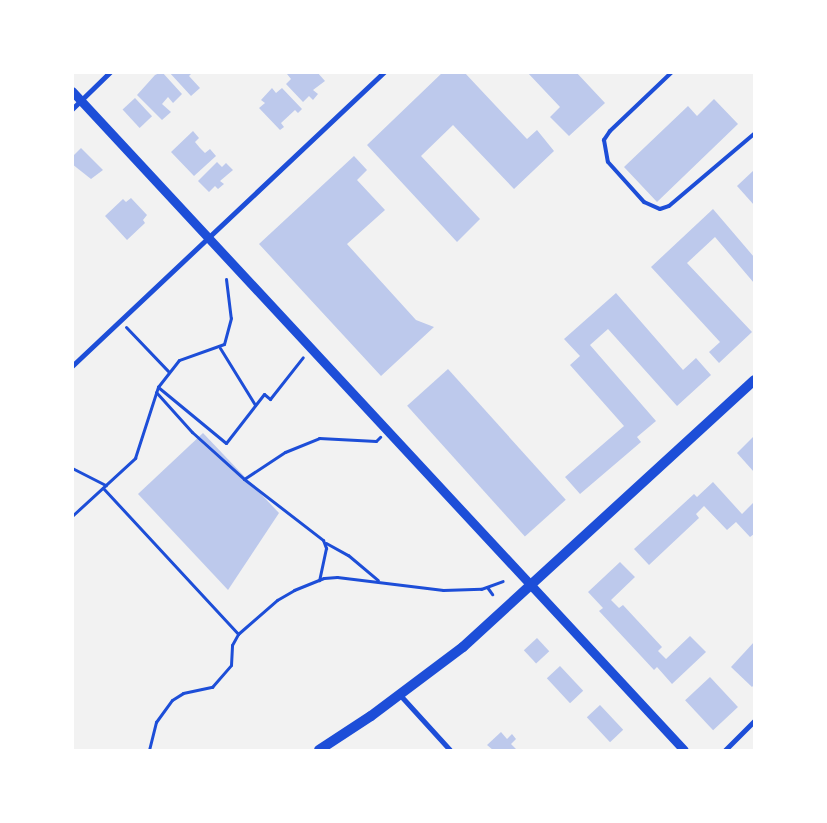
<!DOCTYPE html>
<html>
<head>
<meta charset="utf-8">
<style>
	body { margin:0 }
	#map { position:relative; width:827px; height:823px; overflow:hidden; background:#f2f2f2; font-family:"PT Sans",sans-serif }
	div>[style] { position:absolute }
	.building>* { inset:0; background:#bdc9ec; transform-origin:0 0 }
	.path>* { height:3px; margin:-1.5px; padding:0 1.5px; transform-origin:1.5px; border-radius:1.5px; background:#1d4ed8 }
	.service>* { height:4px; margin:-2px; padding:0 2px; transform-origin:2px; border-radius:2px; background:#1d4ed8 }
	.minor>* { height:5px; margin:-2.5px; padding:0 2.5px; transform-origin:2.5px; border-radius:2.5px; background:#1d4ed8 }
	.tertiary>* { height:9px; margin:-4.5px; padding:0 4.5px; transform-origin:4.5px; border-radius:4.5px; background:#1d4ed8 }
	.secondary>* { height:10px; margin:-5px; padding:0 5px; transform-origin:5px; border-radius:5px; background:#1d4ed8 }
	span { translate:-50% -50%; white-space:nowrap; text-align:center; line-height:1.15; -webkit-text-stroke:4px #fff; paint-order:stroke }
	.frame { position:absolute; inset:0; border:74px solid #fff; pointer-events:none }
</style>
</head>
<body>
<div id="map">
	<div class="building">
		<i style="clip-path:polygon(162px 72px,182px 94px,173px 103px,168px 97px,162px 104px,171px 112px,162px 120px,137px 95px,155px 75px)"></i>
		<i style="clip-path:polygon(169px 72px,193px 72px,189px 76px,200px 88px,191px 96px)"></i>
		<i style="clip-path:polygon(289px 72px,317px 72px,325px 81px,313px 90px,318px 94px,313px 100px,309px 96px,303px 102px,286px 84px,291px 79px,287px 74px)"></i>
		<i style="clip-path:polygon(443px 72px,464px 72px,527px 139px,537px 130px,554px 151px,514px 189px,453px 125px,421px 156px,480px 219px,457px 242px,367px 145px)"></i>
		<i style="clip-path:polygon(527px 72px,576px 72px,605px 103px,569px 136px,550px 117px,560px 107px)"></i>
		<i style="clip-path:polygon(272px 88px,276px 93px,282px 88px,302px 109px,298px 113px,295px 110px,281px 123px,284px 127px,280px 130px,259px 108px,265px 103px,261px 100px)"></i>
		<i style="left:135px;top:98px;width:25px;height:17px;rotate:47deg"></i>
		<i style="clip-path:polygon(714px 99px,738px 124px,657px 202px,624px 167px,688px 106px,697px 116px)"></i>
		<i style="clip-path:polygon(193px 131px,199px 138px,195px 142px,200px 148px,205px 153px,210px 149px,216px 156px,194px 176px,171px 152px)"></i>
		<i style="clip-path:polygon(81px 148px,103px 170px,91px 179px,72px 164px,72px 157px)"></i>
		<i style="clip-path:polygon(354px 156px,367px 170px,357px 180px,385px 210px,347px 244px,416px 320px,434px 327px,381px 376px,259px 244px)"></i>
		<i style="clip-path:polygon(217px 162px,222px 167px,226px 163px,233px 170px,220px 181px,224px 184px,218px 189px,215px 186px,209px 192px,198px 181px)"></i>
		<i style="clip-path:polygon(754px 170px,754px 205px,737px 186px)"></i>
		<i style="clip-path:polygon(131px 198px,147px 215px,143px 220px,145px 223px,127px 240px,105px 216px,123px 199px,126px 202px)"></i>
		<i style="clip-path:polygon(713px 209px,754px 257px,754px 283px,715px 237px,687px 263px,752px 332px,719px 363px,709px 352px,720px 342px,651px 267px)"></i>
		<i style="clip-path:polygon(616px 293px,683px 370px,696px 358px,711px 375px,677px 406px,608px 329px,590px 345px,656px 421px,637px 437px,641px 442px,580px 494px,565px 477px,624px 426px,570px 365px,580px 356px,564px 339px)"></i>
		<i style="left:448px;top:369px;width:176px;height:55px;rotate:48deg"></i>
		<i style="clip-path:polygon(203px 433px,279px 513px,228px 590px,138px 494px)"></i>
		<i style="clip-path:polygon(754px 436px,754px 472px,737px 453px)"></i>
		<i style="clip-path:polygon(713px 482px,742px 514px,754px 502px,754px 534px,750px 537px,736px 522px,727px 530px,704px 506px,696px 514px,699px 518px,649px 565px,634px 549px,694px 494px,697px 497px)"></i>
		<i style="clip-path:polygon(620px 562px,635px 577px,611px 600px,619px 608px,623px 605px,662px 647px,658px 651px,666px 659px,690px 636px,706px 652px,672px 684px,657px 667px,654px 670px,599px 611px,603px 608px,588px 592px)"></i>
		<i style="left:537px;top:638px;width:18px;height:18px;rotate:47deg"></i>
		<i style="clip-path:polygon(754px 642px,754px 685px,752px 687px,731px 667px)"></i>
		<i style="left:560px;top:666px;width:34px;height:18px;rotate:47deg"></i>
		<i style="left:710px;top:677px;width:41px;height:34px;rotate:47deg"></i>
		<i style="left:600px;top:705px;width:34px;height:18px;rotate:47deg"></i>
		<i style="clip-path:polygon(501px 732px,507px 739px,512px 734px,516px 739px,511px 744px,517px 750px,493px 750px,487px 745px)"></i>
	</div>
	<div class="path">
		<i style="left:226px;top:279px;width:39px;rotate:83deg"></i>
		<i style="left:231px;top:318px;width:27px;rotate:105deg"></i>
		<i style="left:224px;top:344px;width:48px;rotate:160.4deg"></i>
		<i style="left:179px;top:360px;width:34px;rotate:128deg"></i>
		<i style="left:158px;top:387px;width:88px;rotate:39.5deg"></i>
		<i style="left:226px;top:443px;width:62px;rotate:-52.2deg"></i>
		<i style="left:264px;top:394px;width:8px;rotate:40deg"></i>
		<i style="left:270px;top:399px;width:53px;rotate:-51.8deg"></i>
		<i style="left:126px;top:327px;width:61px;rotate:46.3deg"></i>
		<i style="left:220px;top:348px;width:67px;rotate:58.4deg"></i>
		<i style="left:156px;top:392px;width:54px;rotate:48deg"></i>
		<i style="left:192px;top:432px;width:70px;rotate:42.1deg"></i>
		<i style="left:244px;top:479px;width:100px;rotate:37.7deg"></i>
		<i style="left:323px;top:540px;width:9px;rotate:69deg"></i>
		<i style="left:326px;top:548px;width:33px;rotate:102deg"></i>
		<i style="left:72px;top:468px;width:38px;rotate:27deg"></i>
		<i style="left:244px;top:479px;width:49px;rotate:-33.4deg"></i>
		<i style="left:285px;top:452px;width:37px;rotate:-22deg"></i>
		<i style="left:319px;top:438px;width:57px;rotate:3deg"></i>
		<i style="left:376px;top:441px;width:6px;rotate:-45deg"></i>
		<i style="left:103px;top:488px;width:199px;rotate:47.2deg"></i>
		<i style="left:72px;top:516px;width:86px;rotate:-42.6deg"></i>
		<i style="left:135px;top:458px;width:75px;rotate:-72.1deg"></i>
		<i style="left:326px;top:543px;width:25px;rotate:29deg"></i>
		<i style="left:348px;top:555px;width:39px;rotate:40deg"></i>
		<i style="left:487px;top:587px;width:9px;rotate:54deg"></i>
		<i style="left:149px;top:750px;width:29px;rotate:-76deg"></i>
		<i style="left:156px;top:722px;width:27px;rotate:-54deg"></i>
		<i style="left:172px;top:700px;width:13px;rotate:-32deg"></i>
		<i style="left:183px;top:693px;width:30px;rotate:-12deg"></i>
		<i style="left:212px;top:687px;width:29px;rotate:-49deg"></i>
		<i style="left:231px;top:665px;width:20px;rotate:-87deg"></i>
		<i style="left:232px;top:645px;width:13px;rotate:-61deg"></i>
		<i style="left:238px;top:634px;width:52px;rotate:-41.1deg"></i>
		<i style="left:277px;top:600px;width:20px;rotate:-30deg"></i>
		<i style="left:294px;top:590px;width:32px;rotate:-22deg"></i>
		<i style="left:324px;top:578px;width:13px;rotate:-4deg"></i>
		<i style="left:337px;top:577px;width:107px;rotate:7deg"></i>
		<i style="left:443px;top:590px;width:38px;rotate:-2deg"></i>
		<i style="left:481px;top:589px;width:23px;rotate:-20deg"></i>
	</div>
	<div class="service">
		<i style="left:672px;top:72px;width:86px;rotate:136.4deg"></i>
		<i style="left:610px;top:131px;width:11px;rotate:124deg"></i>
		<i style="left:604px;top:140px;width:22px;rotate:80deg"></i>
		<i style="left:608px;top:162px;width:54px;rotate:48deg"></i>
		<i style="left:644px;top:202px;width:17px;rotate:24deg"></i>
		<i style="left:660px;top:209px;width:9px;rotate:-18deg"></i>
		<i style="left:669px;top:206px;width:111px;rotate:-40.3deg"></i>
	</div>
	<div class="minor">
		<i style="left:72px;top:109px;width:53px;rotate:-44.2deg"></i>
		<i style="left:72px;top:366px;width:429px;rotate:-43.3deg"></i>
		<i style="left:400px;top:695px;width:74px;rotate:47.7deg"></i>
		<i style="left:725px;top:750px;width:41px;rotate:-45deg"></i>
	</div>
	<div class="tertiary">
		<i style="left:72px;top:91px;width:899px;rotate:47.12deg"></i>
	</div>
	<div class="secondary">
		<i style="left:319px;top:750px;width:62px;rotate:-33.2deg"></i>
		<i style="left:371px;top:716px;width:115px;rotate:-36.9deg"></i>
		<i style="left:463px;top:647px;width:395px;rotate:-42.5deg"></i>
	</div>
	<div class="frame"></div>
</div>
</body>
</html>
